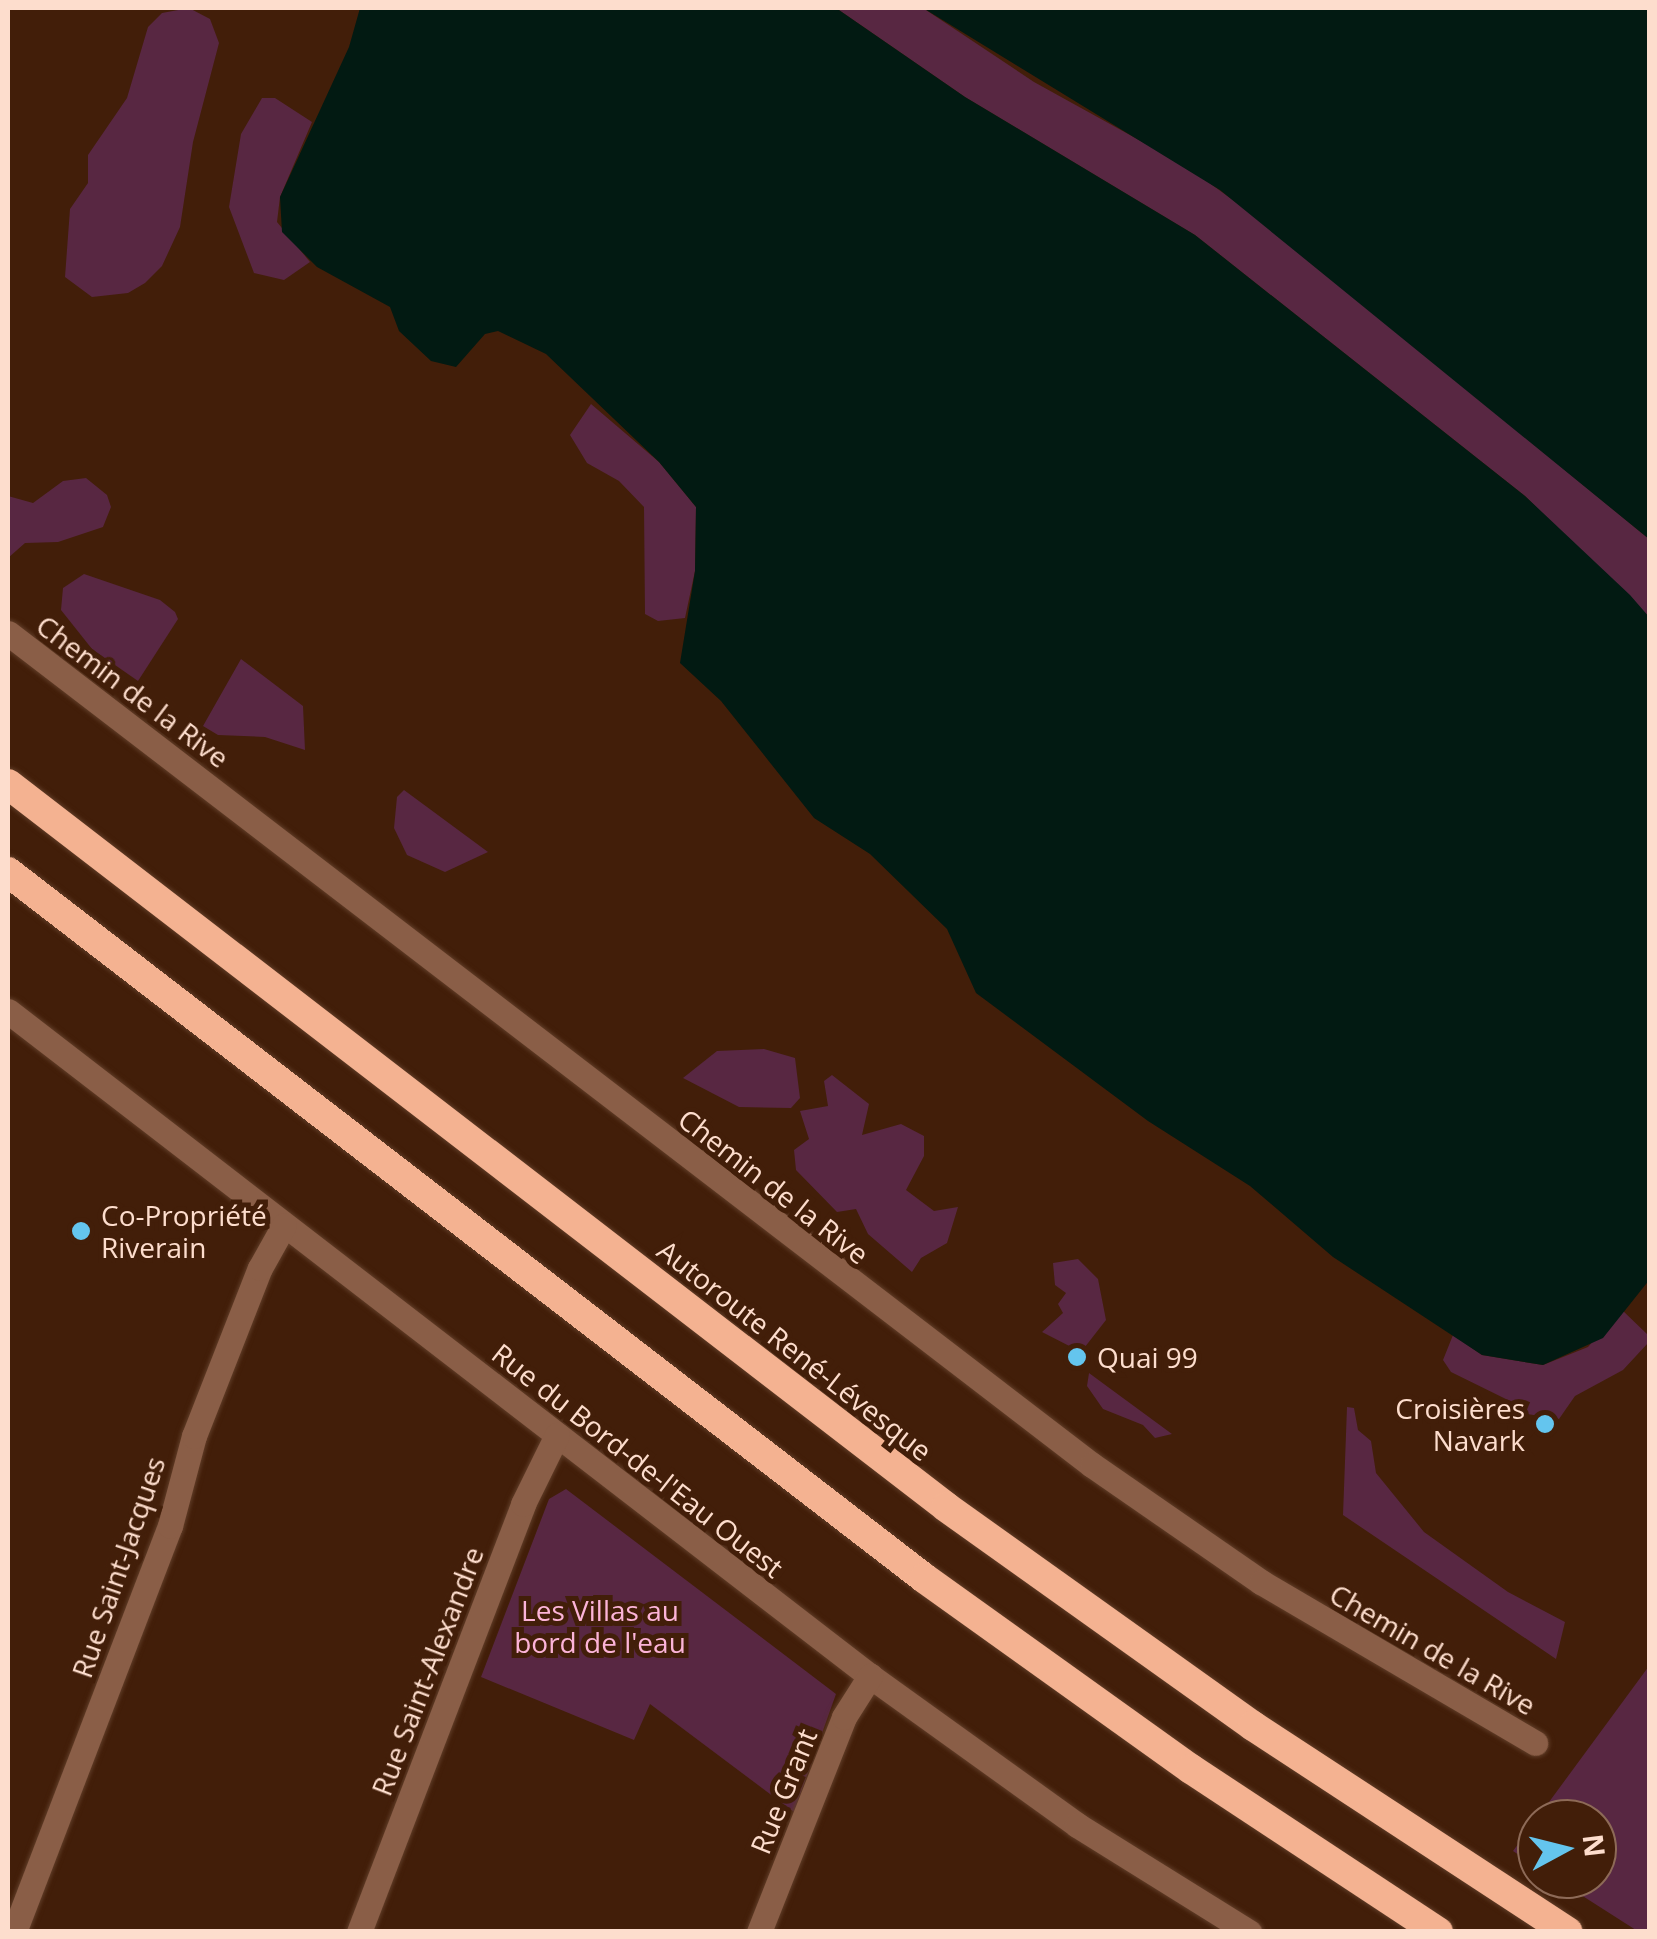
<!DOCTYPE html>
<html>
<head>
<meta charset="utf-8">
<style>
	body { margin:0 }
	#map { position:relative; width:1657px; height:1939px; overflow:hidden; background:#421e09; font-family:"Open Sans",sans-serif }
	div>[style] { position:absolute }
	.green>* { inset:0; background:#582742 }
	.water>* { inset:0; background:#021a12 }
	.roads { filter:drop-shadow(0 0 2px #603d28) drop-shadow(0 0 2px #603d28) }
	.minor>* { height:25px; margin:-12.5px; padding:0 12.5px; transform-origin:12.5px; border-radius:12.5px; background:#8a5e47 }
	.highway>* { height:30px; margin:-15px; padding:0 15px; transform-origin:15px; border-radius:15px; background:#f4b291 }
	.dots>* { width:28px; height:28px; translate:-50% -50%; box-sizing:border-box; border:5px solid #421e09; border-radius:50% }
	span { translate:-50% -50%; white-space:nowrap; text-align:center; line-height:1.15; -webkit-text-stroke:10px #421e09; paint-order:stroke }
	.street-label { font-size:28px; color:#fdddcd }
	.poi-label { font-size:28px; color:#fdddcd }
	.left { translate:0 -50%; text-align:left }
	.right { translate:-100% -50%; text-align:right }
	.park-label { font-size:28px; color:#fcb4d8 }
	.frame { position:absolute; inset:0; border:10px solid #fdddcd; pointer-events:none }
	.north { position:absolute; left:1517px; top:1799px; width:100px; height:100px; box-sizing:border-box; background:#421e09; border:2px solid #8d6a57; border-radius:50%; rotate:83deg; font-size:28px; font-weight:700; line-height:40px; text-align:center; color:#fdddcd }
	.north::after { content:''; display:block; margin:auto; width:35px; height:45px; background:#64c5ee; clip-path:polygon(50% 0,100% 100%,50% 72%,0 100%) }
</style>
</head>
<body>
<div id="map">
	<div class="green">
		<i style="clip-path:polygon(189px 8px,210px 19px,219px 43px,193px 142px,180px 227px,162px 266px,145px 283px,128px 293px,92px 297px,65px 277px,70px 209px,88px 183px,88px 155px,127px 98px,148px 27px,162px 13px)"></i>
		<i style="clip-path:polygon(836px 8px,923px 8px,1034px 82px,1186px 166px,1259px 219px,1649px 539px,1649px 618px,1525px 496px,1195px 235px,965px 97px)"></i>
		<i style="clip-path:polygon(262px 98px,275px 98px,312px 122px,280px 197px,277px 222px,310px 262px,284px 280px,254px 273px,229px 207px,241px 134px)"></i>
		<i style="clip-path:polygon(591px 404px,659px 462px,696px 507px,695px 571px,685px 618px,658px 621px,645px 614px,644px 507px,619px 481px,587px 463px,570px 435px)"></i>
		<i style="clip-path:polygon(86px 478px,107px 495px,111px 507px,103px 527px,58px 542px,25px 543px,8px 558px,8px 496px,33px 503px,63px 481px)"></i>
		<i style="clip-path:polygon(84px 574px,160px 600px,175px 612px,178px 619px,138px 681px,92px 649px,61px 610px,63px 588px)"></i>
		<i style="clip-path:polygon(241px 659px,303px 706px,305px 750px,265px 737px,218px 735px,203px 726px)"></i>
		<i style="clip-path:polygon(404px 790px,488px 852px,445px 872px,407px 855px,394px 828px,397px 797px)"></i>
		<i style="clip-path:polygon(764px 1049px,795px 1058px,800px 1098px,791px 1108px,739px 1107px,683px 1078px,717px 1051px)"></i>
		<i style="clip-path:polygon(832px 1075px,869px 1104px,862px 1135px,901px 1124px,924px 1136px,924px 1156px,906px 1190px,934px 1211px,958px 1207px,947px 1243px,921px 1258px,912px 1272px,868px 1234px,856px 1209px,837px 1212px,796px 1170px,794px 1150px,809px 1139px,800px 1111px,828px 1106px,824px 1081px)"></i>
		<i style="clip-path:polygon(1078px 1259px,1098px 1279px,1106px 1320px,1081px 1352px,1042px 1332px,1063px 1313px,1058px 1304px,1066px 1293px,1055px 1285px,1053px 1263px)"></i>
		<i style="clip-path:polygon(1621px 1309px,1648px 1335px,1648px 1343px,1623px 1370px,1575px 1396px,1559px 1419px,1521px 1413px,1516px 1404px,1451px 1372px,1443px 1360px,1453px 1335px,1482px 1355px,1543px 1365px,1588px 1347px)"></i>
		<i style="clip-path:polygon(1089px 1373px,1108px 1387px,1172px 1434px,1155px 1438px,1143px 1425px,1103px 1409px,1087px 1386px)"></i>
		<i style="clip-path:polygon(1347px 1407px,1354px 1408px,1358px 1430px,1371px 1441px,1376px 1473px,1424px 1532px,1508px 1592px,1565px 1622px,1556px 1659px,1343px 1515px)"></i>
		<i style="clip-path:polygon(566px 1489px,836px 1694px,794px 1812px,650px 1704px,634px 1740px,481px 1677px,549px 1499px)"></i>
		<i style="clip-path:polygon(1649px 1666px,1650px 1931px,1639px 1932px,1556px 1879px,1597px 1879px,1597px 1819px,1537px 1819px,1537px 1867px,1513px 1851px)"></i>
	</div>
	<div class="water">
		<i style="clip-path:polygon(360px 8px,836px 8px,965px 97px,1195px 235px,1525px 496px,1630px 595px,1650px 618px,1650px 1279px,1603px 1338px,1543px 1365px,1482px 1355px,1333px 1257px,1250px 1186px,1148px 1121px,976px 993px,947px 929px,870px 854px,814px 818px,721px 701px,680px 663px,695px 571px,696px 507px,659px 462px,546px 354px,498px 331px,485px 334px,456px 367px,431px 361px,399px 331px,390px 307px,317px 267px,282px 232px,280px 197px,349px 47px)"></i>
		<i style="clip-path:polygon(923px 8px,1649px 8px,1649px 539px,1220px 190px)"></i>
	</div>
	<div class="roads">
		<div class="minor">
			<i style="left:8px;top:633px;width:1366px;rotate:37.51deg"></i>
			<i style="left:1092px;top:1465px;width:206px;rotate:34.7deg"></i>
			<i style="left:1261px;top:1582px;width:318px;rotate:30.4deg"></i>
			<i style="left:8px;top:1011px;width:1089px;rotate:37.65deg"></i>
			<i style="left:870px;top:1676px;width:255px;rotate:35.7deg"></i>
			<i style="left:1077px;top:1825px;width:203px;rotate:31.9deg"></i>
			<i style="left:14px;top:1932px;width:435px;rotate:-69deg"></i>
			<i style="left:170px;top:1526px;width:93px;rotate:-75.1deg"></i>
			<i style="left:194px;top:1436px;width:180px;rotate:-68.6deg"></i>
			<i style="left:260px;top:1268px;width:49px;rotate:-60.8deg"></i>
			<i style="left:359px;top:1932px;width:458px;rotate:-69deg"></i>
			<i style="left:523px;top:1504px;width:77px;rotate:-63.8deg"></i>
			<i style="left:759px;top:1932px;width:231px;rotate:-68.4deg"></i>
			<i style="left:844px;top:1717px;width:49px;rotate:-57.6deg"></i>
		</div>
		<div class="highway">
			<i style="left:8px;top:784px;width:1184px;rotate:37.62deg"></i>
			<i style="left:946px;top:1507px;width:377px;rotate:35.5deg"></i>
			<i style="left:1253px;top:1726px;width:376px;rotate:33.2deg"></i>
			<i style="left:8px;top:872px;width:1156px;rotate:37.62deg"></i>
			<i style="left:924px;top:1578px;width:328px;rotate:35.6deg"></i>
			<i style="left:1191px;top:1769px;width:296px;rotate:33.4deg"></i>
		</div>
	</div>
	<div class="dots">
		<i style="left:81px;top:1231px;background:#64c5ee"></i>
		<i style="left:1077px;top:1357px;background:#64c5ee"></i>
		<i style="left:1545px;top:1424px;background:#64c5ee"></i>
	</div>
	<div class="street-label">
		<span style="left:133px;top:691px;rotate:37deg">Chemin de la Rive</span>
		<span style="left:774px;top:1186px;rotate:38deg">Chemin de la Rive</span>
		<span style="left:795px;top:1350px;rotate:38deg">Autoroute René-Lévesque</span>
		<span style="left:638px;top:1460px;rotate:38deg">Rue du Bord-de-l'Eau Ouest</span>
		<span style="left:118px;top:1567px;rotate:-71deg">Rue Saint-Jacques</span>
		<span style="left:1433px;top:1649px;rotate:30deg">Chemin de la Rive</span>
		<span style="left:427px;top:1671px;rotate:-69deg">Rue Saint-Alexandre</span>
		<span style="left:783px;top:1791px;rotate:-68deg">Rue Grant</span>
	</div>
	<div class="poi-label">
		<span class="left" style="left:101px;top:1231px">Co-Propriété<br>Riverain</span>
		<span class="left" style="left:1097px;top:1357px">Quai 99</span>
		<span class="right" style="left:1525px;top:1424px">Croisières<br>Navark</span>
	</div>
	<div class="park-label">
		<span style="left:600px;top:1626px">Les Villas au<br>bord de l'eau</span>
	</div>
	<div class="frame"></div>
	<div class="north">N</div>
</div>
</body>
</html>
